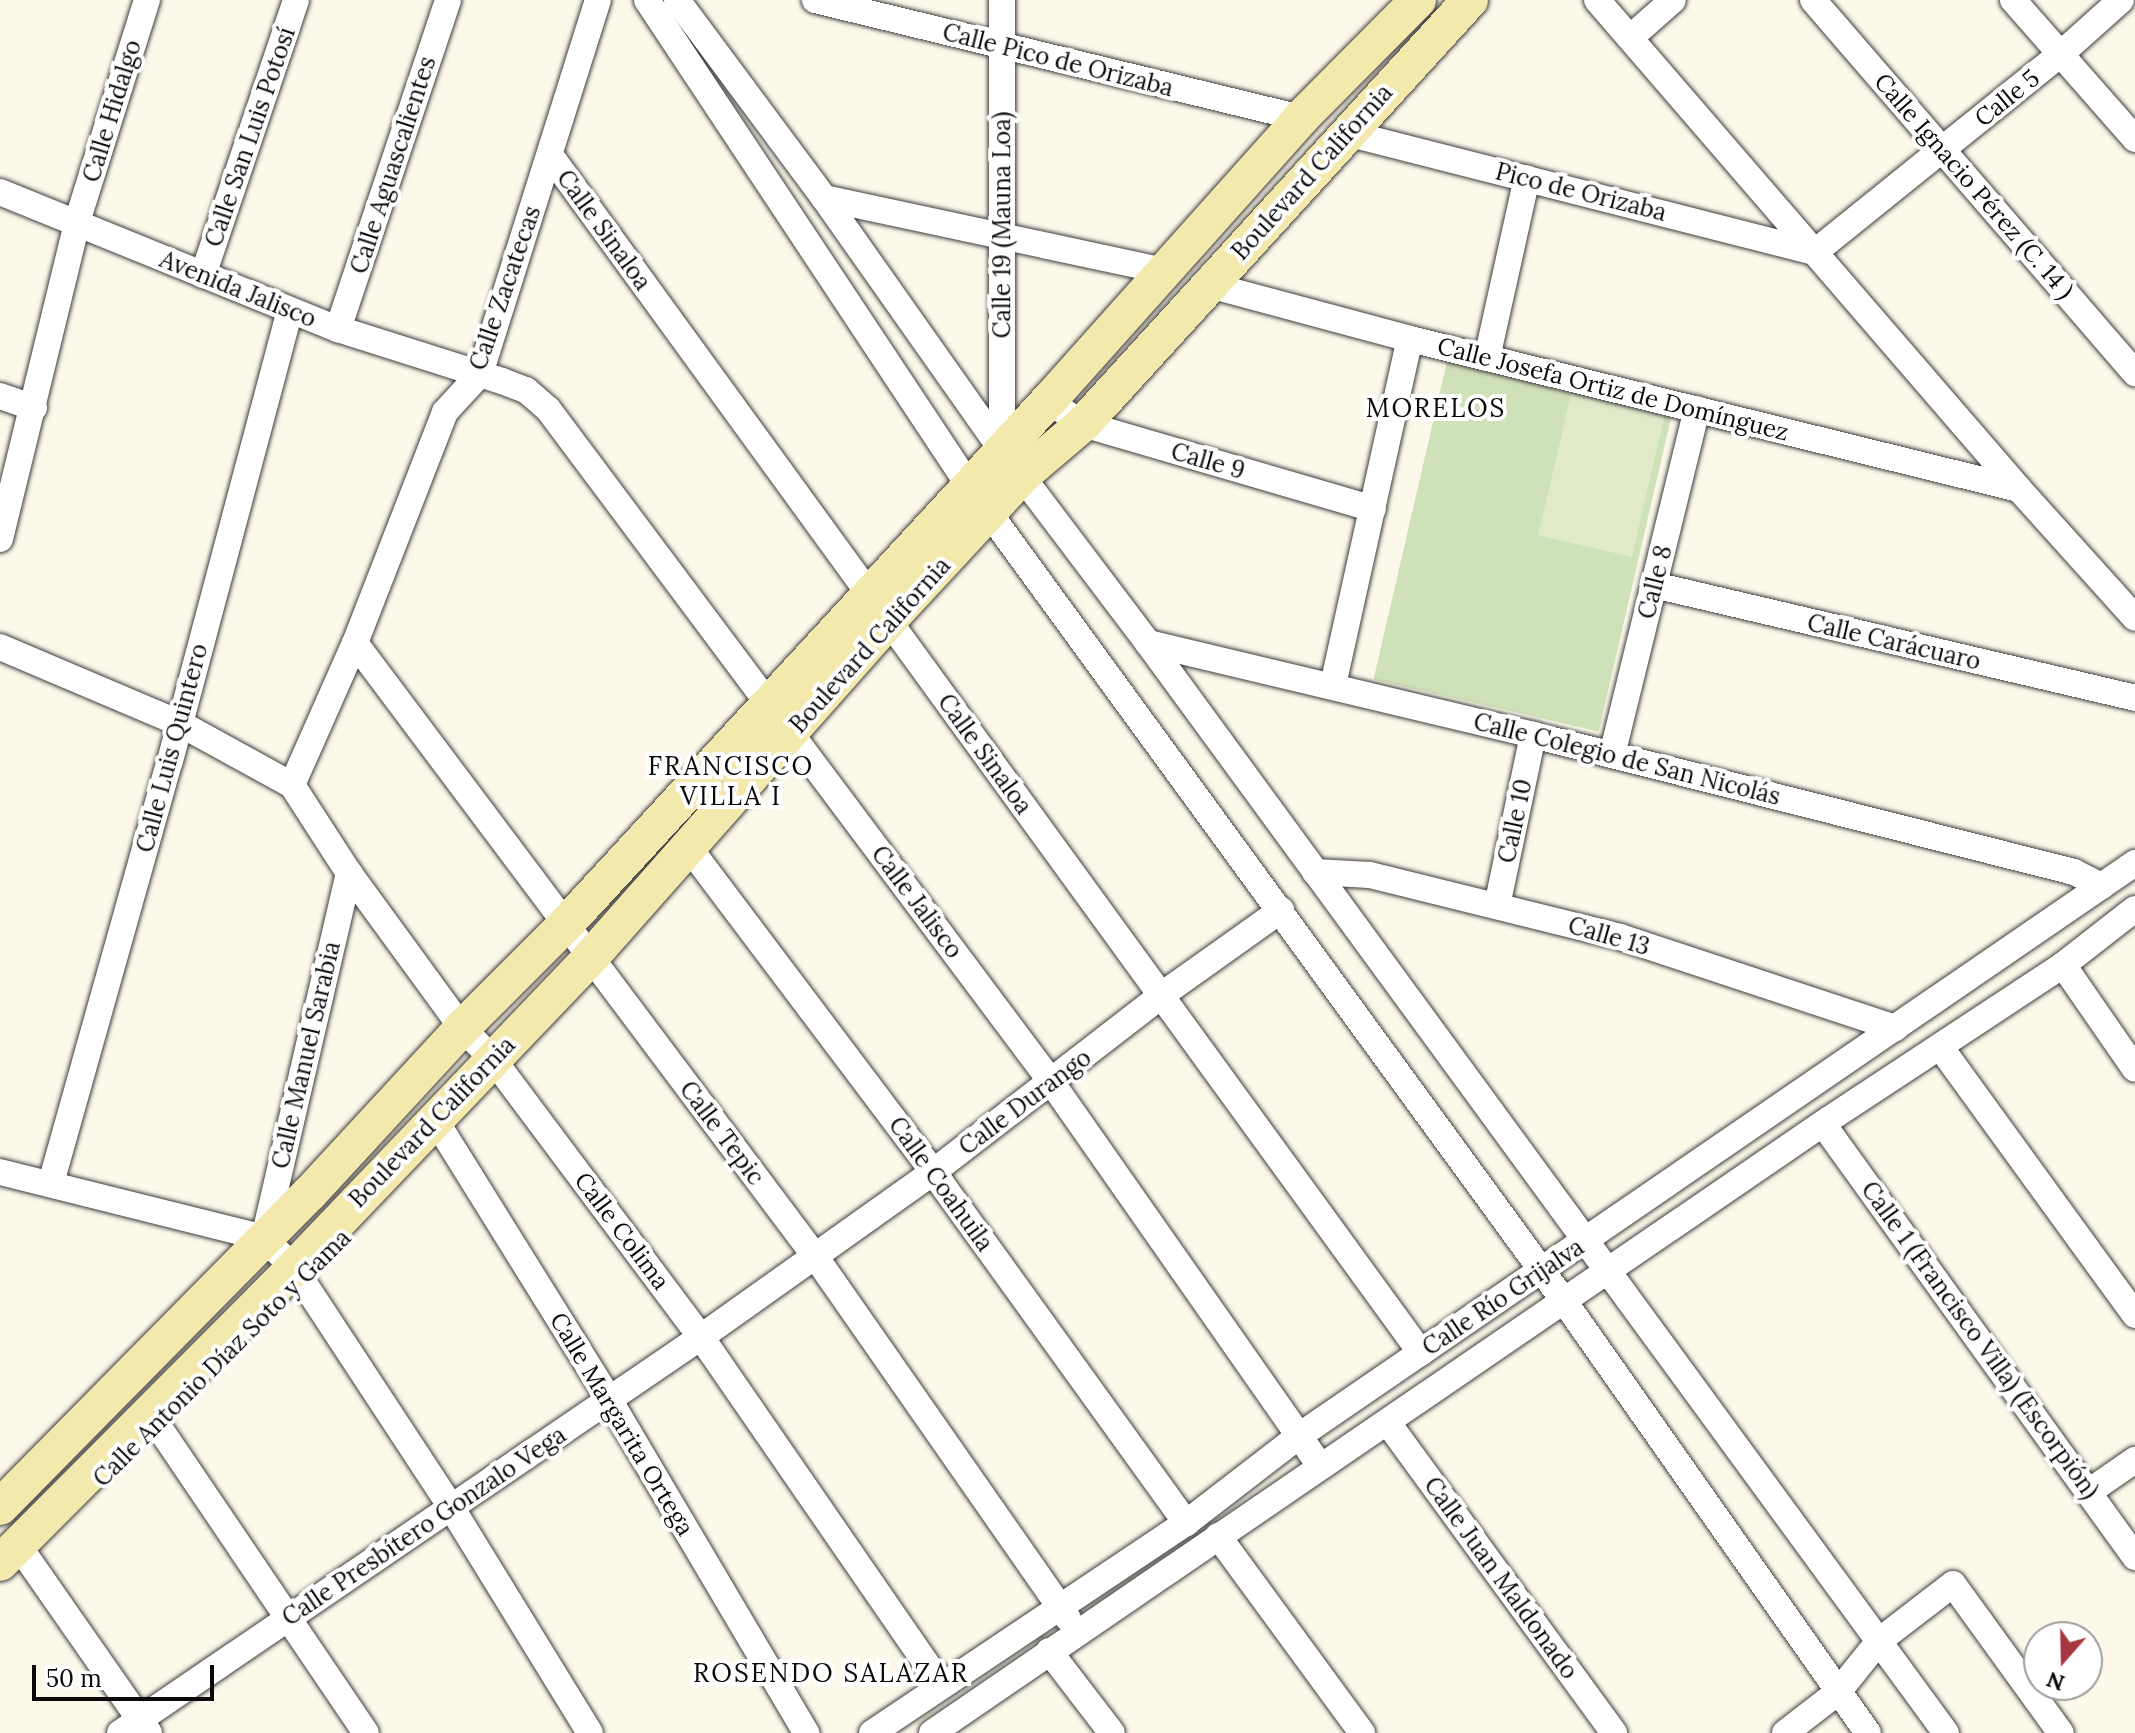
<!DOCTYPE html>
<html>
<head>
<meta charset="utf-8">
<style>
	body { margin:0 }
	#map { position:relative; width:2135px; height:1733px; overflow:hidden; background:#fcf8ea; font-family:Lora,serif }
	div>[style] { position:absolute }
	.green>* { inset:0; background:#cfe1b9; transform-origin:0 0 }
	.pitch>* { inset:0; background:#e0eac9; transform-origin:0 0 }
	.roads { filter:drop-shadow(0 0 2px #3d3d3d) drop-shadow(0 0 2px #3d3d3d) }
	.street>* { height:26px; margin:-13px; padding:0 13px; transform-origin:13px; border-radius:13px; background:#fff }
	.secondary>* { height:36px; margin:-18px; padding:0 18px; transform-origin:18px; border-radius:18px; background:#f3e9ad }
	span { translate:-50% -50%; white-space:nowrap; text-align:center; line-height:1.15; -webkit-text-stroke:8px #fff; paint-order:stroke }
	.street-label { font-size:24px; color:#0a0a0a }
	.neighbourhood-label { font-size:26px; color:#0a0a0a; letter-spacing:2px }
	.north { position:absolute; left:2023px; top:1621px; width:80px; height:80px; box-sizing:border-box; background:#fff; border:2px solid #9d9d9d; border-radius:50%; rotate:200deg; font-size:22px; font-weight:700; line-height:32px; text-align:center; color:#0a0a0a }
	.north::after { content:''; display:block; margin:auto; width:28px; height:36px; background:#a63640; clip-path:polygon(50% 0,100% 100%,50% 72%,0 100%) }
	.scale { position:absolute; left:32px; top:1665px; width:182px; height:36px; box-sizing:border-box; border:4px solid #0a0a0a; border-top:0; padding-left:10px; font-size:24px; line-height:28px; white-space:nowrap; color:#0a0a0a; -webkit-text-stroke:6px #fff; paint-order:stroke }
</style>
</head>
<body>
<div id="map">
	<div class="green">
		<i style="left:1448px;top:357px;width:231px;height:331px;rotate:13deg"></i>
	</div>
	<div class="pitch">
		<i style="left:1571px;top:394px;width:96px;height:145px;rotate:13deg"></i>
	</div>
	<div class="roads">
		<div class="street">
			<i style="left:647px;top:0;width:581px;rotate:56.45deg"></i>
			<i style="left:968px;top:484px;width:1011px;rotate:53.89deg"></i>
			<i style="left:1564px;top:1301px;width:528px;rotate:54.87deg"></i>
			<i style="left:677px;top:0;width:247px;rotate:53.4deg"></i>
			<i style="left:824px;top:198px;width:309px;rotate:54.8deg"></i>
			<i style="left:1002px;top:450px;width:242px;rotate:52.9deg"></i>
			<i style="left:1148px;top:643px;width:1351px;rotate:53.79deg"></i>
			<i style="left:815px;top:0;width:500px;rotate:13.65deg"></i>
			<i style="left:1002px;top:0;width:450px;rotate:90deg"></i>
			<i style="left:1597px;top:0;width:646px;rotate:49.21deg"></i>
			<i style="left:2019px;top:489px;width:173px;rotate:48deg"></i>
			<i style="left:1813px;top:0;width:493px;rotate:49.2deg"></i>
			<i style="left:2013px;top:0;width:185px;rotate:48.7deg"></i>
			<i style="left:1630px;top:38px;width:57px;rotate:-41.5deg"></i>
			<i style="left:1347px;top:133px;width:483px;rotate:14.3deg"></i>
			<i style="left:1815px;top:252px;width:317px;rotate:-38.9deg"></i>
			<i style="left:2062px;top:53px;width:79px;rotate:-41.9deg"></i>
			<i style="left:550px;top:155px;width:1481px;rotate:53.98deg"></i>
			<i style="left:0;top:192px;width:365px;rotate:22.1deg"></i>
			<i style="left:338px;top:329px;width:172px;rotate:17.6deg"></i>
			<i style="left:502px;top:381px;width:26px;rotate:21deg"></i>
			<i style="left:526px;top:390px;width:29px;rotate:41deg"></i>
			<i style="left:548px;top:409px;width:842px;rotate:53.21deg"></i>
			<i style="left:1052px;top:1083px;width:467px;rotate:55deg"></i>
			<i style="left:824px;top:198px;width:349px;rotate:12.1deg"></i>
			<i style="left:203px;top:275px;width:290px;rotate:-71.3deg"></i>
			<i style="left:1209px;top:285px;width:208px;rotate:15deg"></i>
			<i style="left:1410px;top:339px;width:627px;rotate:13.84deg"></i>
			<i style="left:338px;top:329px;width:347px;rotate:-71.5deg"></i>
			<i style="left:1487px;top:358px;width:184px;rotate:-77.5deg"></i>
			<i style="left:0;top:396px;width:36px;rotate:19deg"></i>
			<i style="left:1048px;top:401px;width:42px;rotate:33.3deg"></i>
			<i style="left:1083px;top:424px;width:302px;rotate:16.3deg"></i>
			<i style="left:0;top:539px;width:326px;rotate:-76.3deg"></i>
			<i style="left:77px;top:222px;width:233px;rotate:-72.5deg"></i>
			<i style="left:1654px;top:585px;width:494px;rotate:13.2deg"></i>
			<i style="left:355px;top:643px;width:766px;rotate:53.12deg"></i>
			<i style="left:815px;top:1256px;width:442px;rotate:55.1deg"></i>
			<i style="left:1148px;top:643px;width:396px;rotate:13.4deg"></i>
			<i style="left:1533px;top:735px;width:558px;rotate:14.21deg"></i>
			<i style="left:2074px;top:872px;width:31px;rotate:27deg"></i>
			<i style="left:0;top:647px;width:194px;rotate:23deg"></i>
			<i style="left:179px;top:723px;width:129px;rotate:28.8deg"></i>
			<i style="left:292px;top:785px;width:105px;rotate:57.1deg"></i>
			<i style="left:349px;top:873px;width:192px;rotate:53.9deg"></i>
			<i style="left:462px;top:1028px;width:42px;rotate:45deg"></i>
			<i style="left:492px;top:1058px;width:349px;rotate:53.2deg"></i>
			<i style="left:701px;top:1337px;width:423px;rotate:55.4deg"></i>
			<i style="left:1333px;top:685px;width:354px;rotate:-77.5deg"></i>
			<i style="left:1612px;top:755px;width:356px;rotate:-76.2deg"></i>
			<i style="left:292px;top:785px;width:155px;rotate:-66.1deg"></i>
			<i style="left:355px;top:643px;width:248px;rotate:-68.7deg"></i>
			<i style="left:445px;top:412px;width:52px;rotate:-47.4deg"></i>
			<i style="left:480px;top:374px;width:392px;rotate:-72.5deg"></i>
			<i style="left:690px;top:849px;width:404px;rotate:53deg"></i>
			<i style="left:933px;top:1172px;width:433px;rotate:54.2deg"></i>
			<i style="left:1315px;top:872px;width:55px;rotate:3.1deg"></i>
			<i style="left:1370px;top:875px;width:258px;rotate:13.9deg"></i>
			<i style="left:1620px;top:937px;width:290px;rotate:18.3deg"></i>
			<i style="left:1497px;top:906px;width:175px;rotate:-78.1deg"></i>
			<i style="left:2063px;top:965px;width:126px;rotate:55.3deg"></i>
			<i style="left:1941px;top:1048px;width:330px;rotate:54deg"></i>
			<i style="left:434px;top:1118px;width:333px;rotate:58.1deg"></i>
			<i style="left:610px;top:1401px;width:386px;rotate:59.4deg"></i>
			<i style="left:1823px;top:1124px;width:534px;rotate:54.23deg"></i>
			<i style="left:0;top:1172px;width:272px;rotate:14deg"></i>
			<i style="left:264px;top:1238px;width:42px;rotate:45deg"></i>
			<i style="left:294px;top:1268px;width:286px;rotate:56.7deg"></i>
			<i style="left:451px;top:1507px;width:265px;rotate:58.4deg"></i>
			<i style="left:51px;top:1183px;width:438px;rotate:-74.3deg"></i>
			<i style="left:170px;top:761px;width:466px;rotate:-75.1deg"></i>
			<i style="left:264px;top:1238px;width:375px;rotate:-76.9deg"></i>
			<i style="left:150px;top:1414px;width:385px;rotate:55.9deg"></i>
			<i style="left:1388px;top:1423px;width:384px;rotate:53.9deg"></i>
			<i style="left:2090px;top:1491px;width:55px;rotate:-34.6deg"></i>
			<i style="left:1218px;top:1536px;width:244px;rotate:53.8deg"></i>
			<i style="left:18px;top:1545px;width:229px;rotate:55.1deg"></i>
			<i style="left:1049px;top:1651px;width:103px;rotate:52.5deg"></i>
			<i style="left:120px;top:1733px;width:703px;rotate:-34.28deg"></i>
			<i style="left:701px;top:1337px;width:285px;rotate:-35.4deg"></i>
			<i style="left:933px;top:1172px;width:291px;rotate:-37.7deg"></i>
			<i style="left:1163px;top:994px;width:145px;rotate:-35.4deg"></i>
			<i style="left:872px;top:1733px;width:378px;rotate:-33.8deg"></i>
			<i style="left:1186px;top:1523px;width:143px;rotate:-37.6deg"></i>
			<i style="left:1299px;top:1436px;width:1014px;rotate:-34.43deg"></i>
			<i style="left:932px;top:1733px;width:1086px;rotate:-34.38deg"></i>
			<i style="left:1828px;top:1120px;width:282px;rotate:-33.4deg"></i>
			<i style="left:2063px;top:965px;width:91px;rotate:-37.9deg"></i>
			<i style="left:1785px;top:1733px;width:67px;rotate:-37.7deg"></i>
			<i style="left:1838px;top:1692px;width:65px;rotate:-51.2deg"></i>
			<i style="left:1879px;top:1641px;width:93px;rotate:-37.6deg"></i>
			<i style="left:1953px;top:1584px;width:184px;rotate:54.1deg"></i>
		</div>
		<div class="secondary">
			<i style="left:0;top:1507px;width:441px;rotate:-45.4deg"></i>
			<i style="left:310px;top:1193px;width:224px;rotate:-47.3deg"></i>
			<i style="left:462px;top:1028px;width:148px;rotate:-45deg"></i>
			<i style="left:567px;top:923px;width:714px;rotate:-47.33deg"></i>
			<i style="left:1051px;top:398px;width:375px;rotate:-48.2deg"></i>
			<i style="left:1301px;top:118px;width:166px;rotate:-45.2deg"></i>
			<i style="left:0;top:1563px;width:416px;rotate:-45.1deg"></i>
			<i style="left:294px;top:1268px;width:430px;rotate:-46.3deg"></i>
			<i style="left:591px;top:957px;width:448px;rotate:-48.5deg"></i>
			<i style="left:888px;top:621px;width:199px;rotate:-47.2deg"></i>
			<i style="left:1023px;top:475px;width:79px;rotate:-40.4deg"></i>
			<i style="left:1083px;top:424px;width:574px;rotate:-47.61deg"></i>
		</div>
	</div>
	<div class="street-label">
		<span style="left:1058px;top:60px;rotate:14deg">Calle Pico de Orizaba</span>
		<span style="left:2007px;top:98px;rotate:-39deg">Calle 5</span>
		<span style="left:112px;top:111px;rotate:-73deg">Calle Hidalgo</span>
		<span style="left:250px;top:137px;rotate:-71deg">Calle San Luis Potosí</span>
		<span style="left:393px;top:165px;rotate:-72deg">Calle Aguascalientes</span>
		<span style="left:1312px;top:172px;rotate:-48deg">Boulevard California</span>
		<span style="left:1974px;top:186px;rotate:49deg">Calle Ignacio Pérez (C. 14 )</span>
		<span style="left:1581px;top:192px;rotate:14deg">Pico de Orizaba</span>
		<span style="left:1002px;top:225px;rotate:-90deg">Calle 19 (Mauna Loa)</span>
		<span style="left:604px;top:230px;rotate:54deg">Calle Sinaloa</span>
		<span style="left:505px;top:288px;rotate:-71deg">Calle Zacatecas</span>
		<span style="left:238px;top:289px;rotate:22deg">Avenida Jalisco</span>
		<span style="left:1613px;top:389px;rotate:14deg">Calle Josefa Ortiz de Domínguez</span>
		<span style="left:1208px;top:461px;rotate:16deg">Calle 9</span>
		<span style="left:1655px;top:582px;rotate:-76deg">Calle 8</span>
		<span style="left:1894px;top:642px;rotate:13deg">Calle Carácuaro</span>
		<span style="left:870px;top:645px;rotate:-48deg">Boulevard California</span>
		<span style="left:172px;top:748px;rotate:-75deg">Calle Luis Quintero</span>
		<span style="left:985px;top:754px;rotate:54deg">Calle Sinaloa</span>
		<span style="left:1627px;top:759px;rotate:14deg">Calle Colegio de San Nicolás</span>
		<span style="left:1515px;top:821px;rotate:-78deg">Calle 10</span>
		<span style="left:917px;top:902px;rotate:53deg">Calle Jalisco</span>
		<span style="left:1609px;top:936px;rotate:16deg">Calle 13</span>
		<span style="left:306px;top:1055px;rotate:-77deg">Calle Manuel Sarabia</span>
		<span style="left:1025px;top:1102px;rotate:-37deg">Calle Durango</span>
		<span style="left:432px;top:1122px;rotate:-46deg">Boulevard California</span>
		<span style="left:722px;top:1133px;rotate:53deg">Calle Tepic</span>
		<span style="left:941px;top:1184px;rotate:54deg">Calle Coahuila</span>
		<span style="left:622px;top:1231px;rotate:53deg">Calle Colima</span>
		<span style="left:1503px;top:1297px;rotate:-34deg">Calle Río Grijalva</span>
		<span style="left:1980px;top:1340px;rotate:54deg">Calle 1 (Francisco Villa) (Escorpión)</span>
		<span style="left:222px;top:1358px;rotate:-45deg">Calle Antonio Díaz Soto y Gama</span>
		<span style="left:622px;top:1424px;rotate:59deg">Calle Margarita Ortega</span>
		<span style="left:424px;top:1526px;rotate:-34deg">Calle Presbítero Gonzalo Vega</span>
		<span style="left:1501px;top:1578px;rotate:54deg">Calle Juan Maldonado</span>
	</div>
	<div class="neighbourhood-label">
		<span style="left:1436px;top:408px">MORELOS</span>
		<span style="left:731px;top:781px">FRANCISCO<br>VILLA I</span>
		<span style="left:831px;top:1673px">ROSENDO SALAZAR</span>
	</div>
	<div class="north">N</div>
	<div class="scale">50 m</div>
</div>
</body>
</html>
